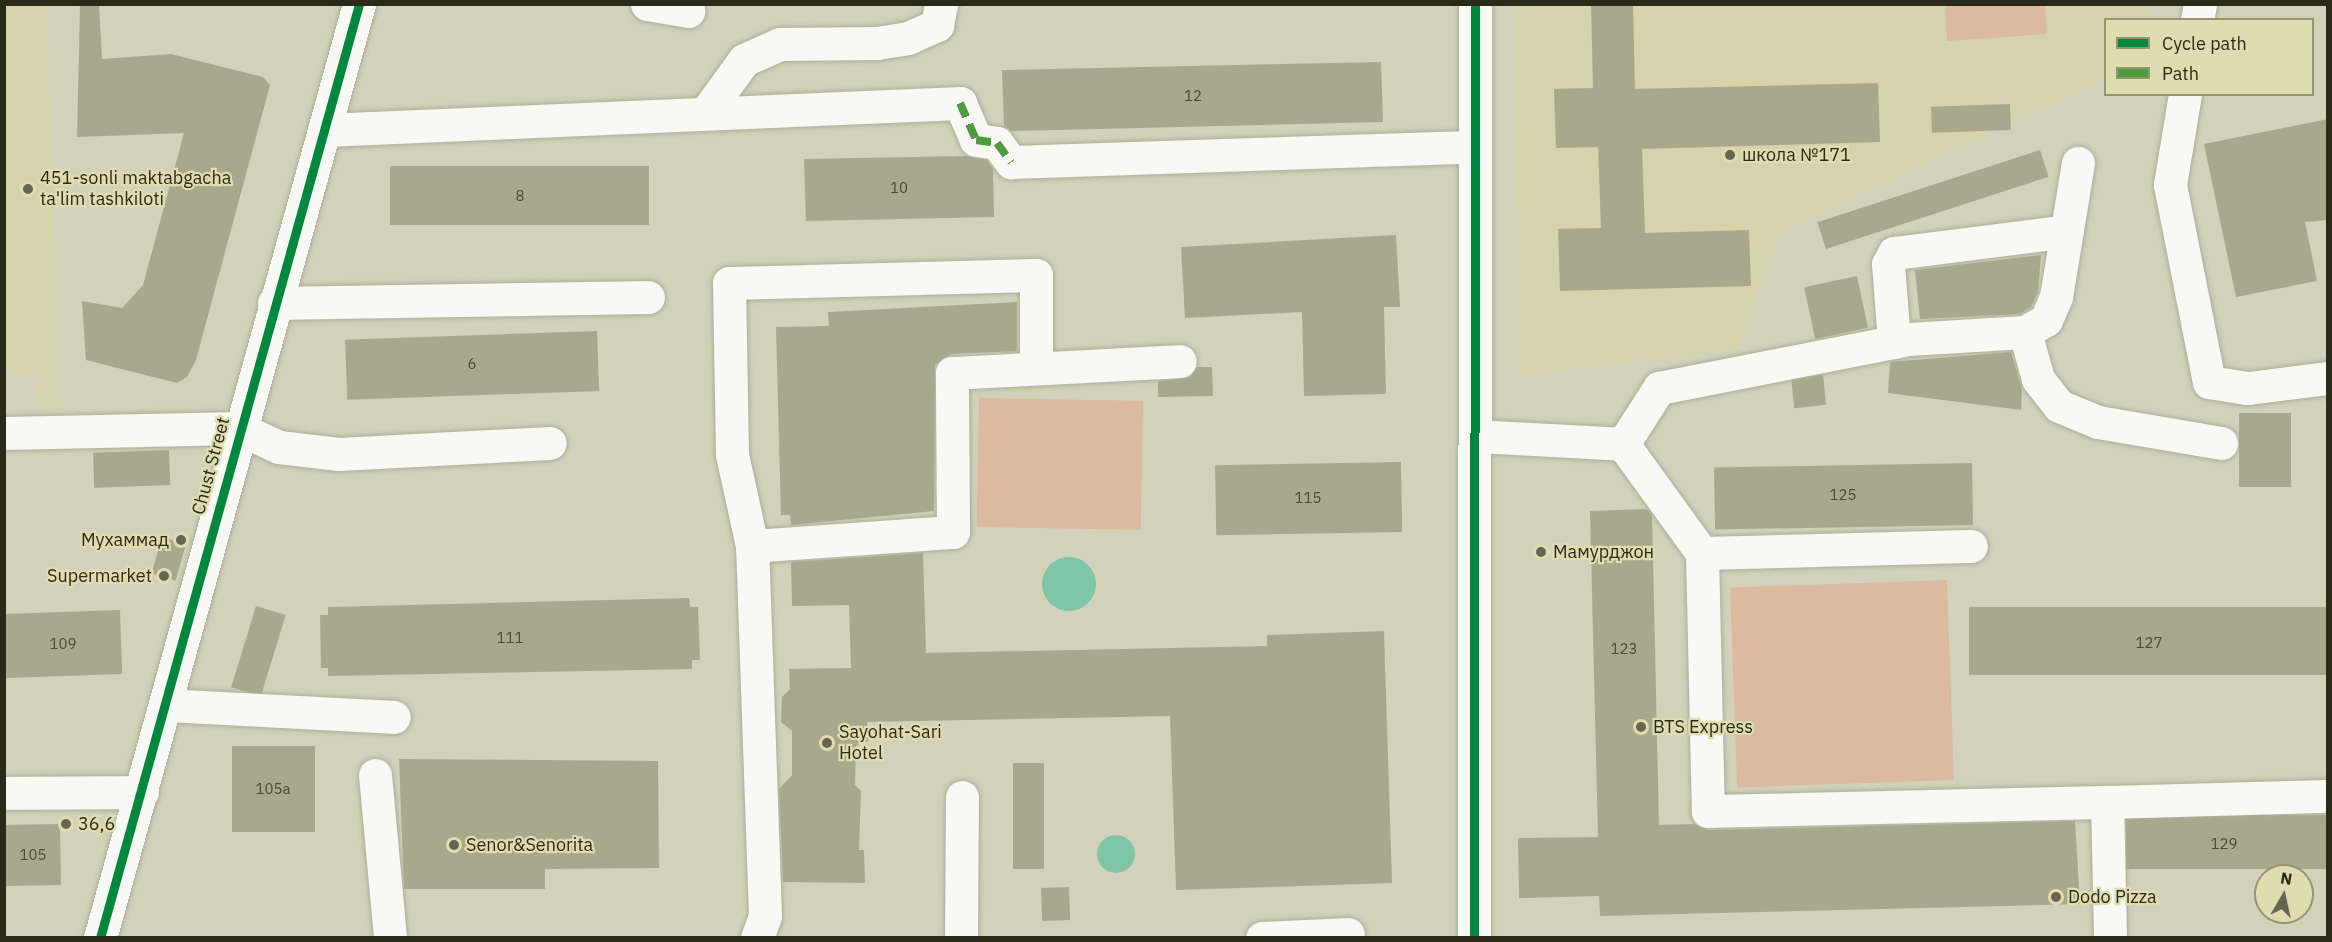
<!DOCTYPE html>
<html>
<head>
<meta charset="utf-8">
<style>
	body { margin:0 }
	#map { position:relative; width:2332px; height:942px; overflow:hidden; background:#d2d2ba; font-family:"IBM Plex Sans",sans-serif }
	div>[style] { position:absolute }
	.built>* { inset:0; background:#d4d3ac }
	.green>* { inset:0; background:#dbba9f; transform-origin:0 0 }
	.water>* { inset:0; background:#7fc6a6 }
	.round { border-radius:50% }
	.building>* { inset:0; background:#a8a88c; transform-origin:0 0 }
	.roads { filter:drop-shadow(0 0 2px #adad9a) drop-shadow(0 0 2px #adad9a) }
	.minor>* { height:33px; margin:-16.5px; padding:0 16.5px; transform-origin:16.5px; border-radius:16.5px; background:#f8f8f5 }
	.quiet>* { height:8px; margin-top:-4px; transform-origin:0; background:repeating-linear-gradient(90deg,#4f9c3e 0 15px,transparent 0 23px) }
	.cycleway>* { height:9px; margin:-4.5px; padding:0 4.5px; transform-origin:4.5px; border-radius:4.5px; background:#00873e }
	.dots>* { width:16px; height:16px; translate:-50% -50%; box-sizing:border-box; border:3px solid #ddddb0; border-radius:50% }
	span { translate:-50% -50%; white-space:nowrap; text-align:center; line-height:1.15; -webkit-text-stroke:4.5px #ddddb0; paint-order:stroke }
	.number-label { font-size:15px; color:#4a4a35 }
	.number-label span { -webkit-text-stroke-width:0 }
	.poi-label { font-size:18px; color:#2a2a18 }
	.left { translate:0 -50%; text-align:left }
	.right { translate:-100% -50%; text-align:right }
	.street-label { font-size:18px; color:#2a2a18 }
	.frame { position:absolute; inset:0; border:6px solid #2a2a18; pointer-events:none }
	.legend { position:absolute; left:2104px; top:18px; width:210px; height:78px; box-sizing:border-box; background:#ddddb0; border:2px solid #959573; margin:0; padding:8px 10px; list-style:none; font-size:18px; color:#2a2a18 }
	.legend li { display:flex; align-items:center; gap:12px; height:30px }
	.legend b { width:30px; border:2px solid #959573 }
	.north { position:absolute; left:2254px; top:864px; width:60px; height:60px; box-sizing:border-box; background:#ddddb0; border:2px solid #959573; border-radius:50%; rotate:9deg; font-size:16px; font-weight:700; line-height:24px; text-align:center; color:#2a2a18 }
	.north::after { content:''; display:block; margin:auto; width:21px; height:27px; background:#656551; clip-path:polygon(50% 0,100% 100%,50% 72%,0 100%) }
</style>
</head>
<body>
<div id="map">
	<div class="built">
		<i style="clip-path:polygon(4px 5px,48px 5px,58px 409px,39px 409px,35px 374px,5px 374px)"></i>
		<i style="clip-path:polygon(1516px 5px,2149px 5px,2145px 19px,2106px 20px,2105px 78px,1780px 232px,1736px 349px,1519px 375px)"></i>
	</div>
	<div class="green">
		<i style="clip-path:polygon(1945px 5px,2045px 5px,2047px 34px,1947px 41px)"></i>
		<i style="left:979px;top:398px;width:164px;height:129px;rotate:1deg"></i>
		<i style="left:1947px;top:580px;width:200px;height:217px;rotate:88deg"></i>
	</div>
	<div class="water">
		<i class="round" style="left:1042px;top:557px;width:54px;height:54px"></i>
		<i class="round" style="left:1097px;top:835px;width:38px;height:38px"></i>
	</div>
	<div class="building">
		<i style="clip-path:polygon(80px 4px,99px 4px,102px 59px,171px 54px,263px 77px,270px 85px,196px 360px,187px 377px,177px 383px,86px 360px,82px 301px,122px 308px,143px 285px,184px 133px,77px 137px)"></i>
		<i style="clip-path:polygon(1591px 4px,1633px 4px,1635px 89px,1878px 83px,1880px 142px,1642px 149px,1645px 233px,1749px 230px,1751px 286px,1560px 291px,1558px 229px,1601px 228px,1598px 147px,1556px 148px,1554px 89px,1593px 88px)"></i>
		<i style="clip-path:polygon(1381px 62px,1383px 122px,1011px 131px,1004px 126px,1002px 70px)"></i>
		<i style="left:2010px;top:104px;width:26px;height:79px;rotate:88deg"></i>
		<i style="clip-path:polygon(2328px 119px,2328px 220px,2305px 222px,2317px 281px,2236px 297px,2204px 144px)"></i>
		<i style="left:2040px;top:150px;width:28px;height:234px;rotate:72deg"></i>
		<i style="clip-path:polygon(967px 156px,987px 160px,993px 169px,994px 217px,806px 221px,804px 159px)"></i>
		<i style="left:390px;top:166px;width:259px;height:59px"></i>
		<i style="clip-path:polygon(1396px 235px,1400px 307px,1384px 307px,1386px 394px,1304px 396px,1302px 312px,1185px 318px,1181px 247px)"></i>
		<i style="clip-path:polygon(2041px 255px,2038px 292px,2031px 307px,2020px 314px,1920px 319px,1915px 270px)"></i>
		<i style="left:1857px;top:276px;width:53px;height:54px;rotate:78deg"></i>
		<i style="clip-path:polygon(1017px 302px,1017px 351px,951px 354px,935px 365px,934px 511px,791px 525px,790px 515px,781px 515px,776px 327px,829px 326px,828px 312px)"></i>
		<i style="left:597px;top:331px;width:60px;height:252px;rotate:88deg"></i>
		<i style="clip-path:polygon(2011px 352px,2022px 389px,2021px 410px,1888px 393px,1890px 362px)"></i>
		<i style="clip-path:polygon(1197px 367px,1212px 367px,1213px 396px,1158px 397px,1158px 381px,1190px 377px)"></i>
		<i style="left:1823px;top:375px;width:30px;height:32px;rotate:84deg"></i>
		<i style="left:2239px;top:413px;width:52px;height:74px"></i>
		<i style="left:169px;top:450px;width:35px;height:76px;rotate:88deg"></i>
		<i style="left:1401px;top:462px;width:70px;height:186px;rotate:89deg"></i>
		<i style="left:1972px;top:463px;width:62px;height:258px;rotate:89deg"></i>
		<i style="clip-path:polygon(1647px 509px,1652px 515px,1659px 825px,1696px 824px,1708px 830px,2075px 821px,2080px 904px,1600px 916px,1599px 896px,1519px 898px,1518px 838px,1598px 837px,1590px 511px)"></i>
		<i style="left:162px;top:537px;width:25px;height:38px;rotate:16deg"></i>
		<i style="clip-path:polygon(923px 553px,926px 653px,1267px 646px,1267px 635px,1384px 631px,1392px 883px,1176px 890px,1170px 716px,867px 722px,868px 741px,856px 746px,855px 785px,861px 791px,859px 850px,864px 850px,865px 883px,783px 882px,779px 789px,792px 775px,792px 731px,781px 722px,782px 697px,790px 689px,789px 669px,851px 668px,849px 605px,792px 606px,791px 562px)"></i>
		<i style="clip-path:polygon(689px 598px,690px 607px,698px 607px,700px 660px,692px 660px,692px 669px,328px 676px,328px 668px,321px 668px,320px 615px,328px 615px,328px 607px)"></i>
		<i style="left:256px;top:606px;width:31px;height:85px;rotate:17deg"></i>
		<i style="left:2328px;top:607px;width:68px;height:359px;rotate:90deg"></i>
		<i style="left:120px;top:610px;width:64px;height:116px;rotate:88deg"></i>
		<i style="left:232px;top:746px;width:83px;height:86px"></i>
		<i style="clip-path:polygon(399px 759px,658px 761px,659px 868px,545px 869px,545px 889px,404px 889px)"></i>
		<i style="left:1013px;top:763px;width:31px;height:106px"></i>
		<i style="left:2328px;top:815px;width:54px;height:202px;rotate:90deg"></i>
		<i style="left:60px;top:824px;width:61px;height:56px;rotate:89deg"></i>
		<i style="left:1069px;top:887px;width:33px;height:28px;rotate:88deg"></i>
	</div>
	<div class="roads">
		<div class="minor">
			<i style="left:647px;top:4px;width:42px;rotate:9.7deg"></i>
			<i style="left:2197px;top:20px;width:16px;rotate:-79deg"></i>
			<i style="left:2185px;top:94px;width:92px;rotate:99.4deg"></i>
			<i style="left:2170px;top:185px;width:201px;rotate:78.8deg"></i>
			<i style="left:2209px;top:382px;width:39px;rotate:9deg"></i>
			<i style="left:2248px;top:388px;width:81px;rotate:-7.1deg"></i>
			<i style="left:707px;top:111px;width:63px;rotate:-54deg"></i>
			<i style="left:744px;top:60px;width:39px;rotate:-24deg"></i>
			<i style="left:780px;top:44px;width:97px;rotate:-0.6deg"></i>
			<i style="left:877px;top:43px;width:31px;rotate:-9deg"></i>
			<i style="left:908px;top:38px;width:32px;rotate:-24deg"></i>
			<i style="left:937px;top:25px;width:21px;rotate:-79deg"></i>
			<i style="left:324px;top:130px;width:637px;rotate:-2.43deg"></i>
			<i style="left:960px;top:103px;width:40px;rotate:66.6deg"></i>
			<i style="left:976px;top:140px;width:21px;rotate:8deg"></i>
			<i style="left:997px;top:143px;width:24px;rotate:54deg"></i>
			<i style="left:1011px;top:162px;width:464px;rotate:-1.9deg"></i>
			<i style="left:274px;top:303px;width:374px;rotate:-0.9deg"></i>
			<i style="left:2025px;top:332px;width:49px;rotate:74.5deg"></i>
			<i style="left:2038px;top:379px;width:34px;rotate:52deg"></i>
			<i style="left:2059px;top:406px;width:42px;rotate:22.3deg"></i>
			<i style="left:2098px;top:422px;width:125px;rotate:9.7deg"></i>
			<i style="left:1894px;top:342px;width:78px;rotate:-94.4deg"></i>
			<i style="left:1888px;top:264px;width:13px;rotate:-61deg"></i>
			<i style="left:1894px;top:253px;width:174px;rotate:-7.2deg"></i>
			<i style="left:4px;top:433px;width:234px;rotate:-1.2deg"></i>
			<i style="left:238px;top:428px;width:45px;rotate:24.9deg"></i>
			<i style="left:279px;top:447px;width:60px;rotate:6.7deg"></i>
			<i style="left:339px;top:454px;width:211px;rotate:-3deg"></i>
			<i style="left:1476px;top:436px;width:147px;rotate:3.1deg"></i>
			<i style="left:1623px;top:444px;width:135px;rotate:54.1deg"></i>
			<i style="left:1702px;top:553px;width:258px;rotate:88.7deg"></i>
			<i style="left:1708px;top:811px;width:399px;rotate:-1.3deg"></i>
			<i style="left:2107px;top:802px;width:136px;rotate:88.7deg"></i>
			<i style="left:1623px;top:444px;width:67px;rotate:-57.3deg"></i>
			<i style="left:1659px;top:388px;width:254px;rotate:-11.1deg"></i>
			<i style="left:1908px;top:339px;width:117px;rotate:-3.4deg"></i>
			<i style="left:2025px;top:332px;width:24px;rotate:-30deg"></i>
			<i style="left:2046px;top:320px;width:25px;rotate:-67deg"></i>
			<i style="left:2056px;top:297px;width:136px;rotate:-80.7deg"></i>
			<i style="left:752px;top:546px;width:94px;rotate:-102.3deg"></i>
			<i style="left:732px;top:454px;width:171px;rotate:-91deg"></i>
			<i style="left:729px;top:283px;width:307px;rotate:-1.5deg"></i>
			<i style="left:1036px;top:275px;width:90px;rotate:90deg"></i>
			<i style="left:1702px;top:553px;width:269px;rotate:-1.5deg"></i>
			<i style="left:165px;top:705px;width:229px;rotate:3deg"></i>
			<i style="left:375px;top:775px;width:164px;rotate:84.7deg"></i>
			<i style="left:4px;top:793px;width:138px;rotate:-0.4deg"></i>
			<i style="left:2107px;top:802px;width:221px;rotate:-1.6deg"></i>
			<i style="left:100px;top:938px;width:969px;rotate:-74.5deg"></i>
			<i style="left:757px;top:938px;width:23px;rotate:-70deg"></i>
			<i style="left:765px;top:916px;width:370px;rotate:-92deg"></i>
			<i style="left:752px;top:546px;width:201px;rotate:-4deg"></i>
			<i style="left:953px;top:532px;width:159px;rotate:-90.4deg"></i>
			<i style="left:952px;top:373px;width:228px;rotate:-3deg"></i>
			<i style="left:961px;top:938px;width:141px;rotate:-89.6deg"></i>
			<i style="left:1262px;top:938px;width:86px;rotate:-2.7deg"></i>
			<i style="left:1474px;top:938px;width:934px;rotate:-89.94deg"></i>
		</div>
	</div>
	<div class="quiet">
		<i style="left:960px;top:103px;width:40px;rotate:66.6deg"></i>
		<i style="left:976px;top:140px;width:21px;rotate:8deg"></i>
		<i style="left:997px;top:143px;width:24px;rotate:54deg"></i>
	</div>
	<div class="cycleway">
		<i style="left:100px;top:938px;width:969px;rotate:-74.5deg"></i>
		<i style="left:1474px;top:938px;width:934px;rotate:-89.94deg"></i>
	</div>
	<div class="dots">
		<i style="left:1730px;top:155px;background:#656551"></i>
		<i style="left:28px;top:189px;background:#656551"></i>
		<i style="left:181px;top:540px;background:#656551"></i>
		<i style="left:1541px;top:552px;background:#656551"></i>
		<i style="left:164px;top:576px;background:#656551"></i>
		<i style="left:1641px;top:727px;background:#656551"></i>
		<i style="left:827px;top:743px;background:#656551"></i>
		<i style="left:66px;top:824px;background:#656551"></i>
		<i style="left:454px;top:845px;background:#656551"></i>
		<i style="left:2056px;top:897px;background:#656551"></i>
	</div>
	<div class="number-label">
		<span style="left:1193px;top:96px">12</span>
		<span style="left:899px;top:188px">10</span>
		<span style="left:520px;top:196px">8</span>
		<span style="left:472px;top:364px">6</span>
		<span style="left:1843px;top:495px">125</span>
		<span style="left:1308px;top:498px">115</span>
		<span style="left:510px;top:638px">111</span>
		<span style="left:2149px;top:643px">127</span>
		<span style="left:63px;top:644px">109</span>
		<span style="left:1624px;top:649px">123</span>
		<span style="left:273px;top:789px">105а</span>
		<span style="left:2224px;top:844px">129</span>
		<span style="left:33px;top:855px">105</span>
	</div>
	<div class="poi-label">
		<span class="left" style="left:1742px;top:155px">школа №171</span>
		<span class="left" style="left:40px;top:189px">451-sonli maktabgacha<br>ta'lim tashkiloti</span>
		<span class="right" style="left:169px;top:540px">Мухаммад</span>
		<span class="left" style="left:1553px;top:552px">Мамурджон</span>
		<span class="right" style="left:152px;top:576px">Supermarket</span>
		<span class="left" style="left:1653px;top:727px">BTS Express</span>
		<span class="left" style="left:839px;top:743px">Sayohat-Sari<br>Hotel</span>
		<span class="left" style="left:78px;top:824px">36,6</span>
		<span class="left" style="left:466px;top:845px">Senor&amp;Senorita</span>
		<span class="left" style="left:2068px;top:897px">Dodo Pizza</span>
	</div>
	<div class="street-label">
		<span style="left:211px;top:466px;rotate:-75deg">Chust Street</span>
	</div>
	<div class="frame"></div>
	<ul class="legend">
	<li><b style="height:8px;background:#00873e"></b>Cycle path</li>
	<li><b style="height:8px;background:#4f9c3e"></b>Path</li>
	</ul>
	<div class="north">N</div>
</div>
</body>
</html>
